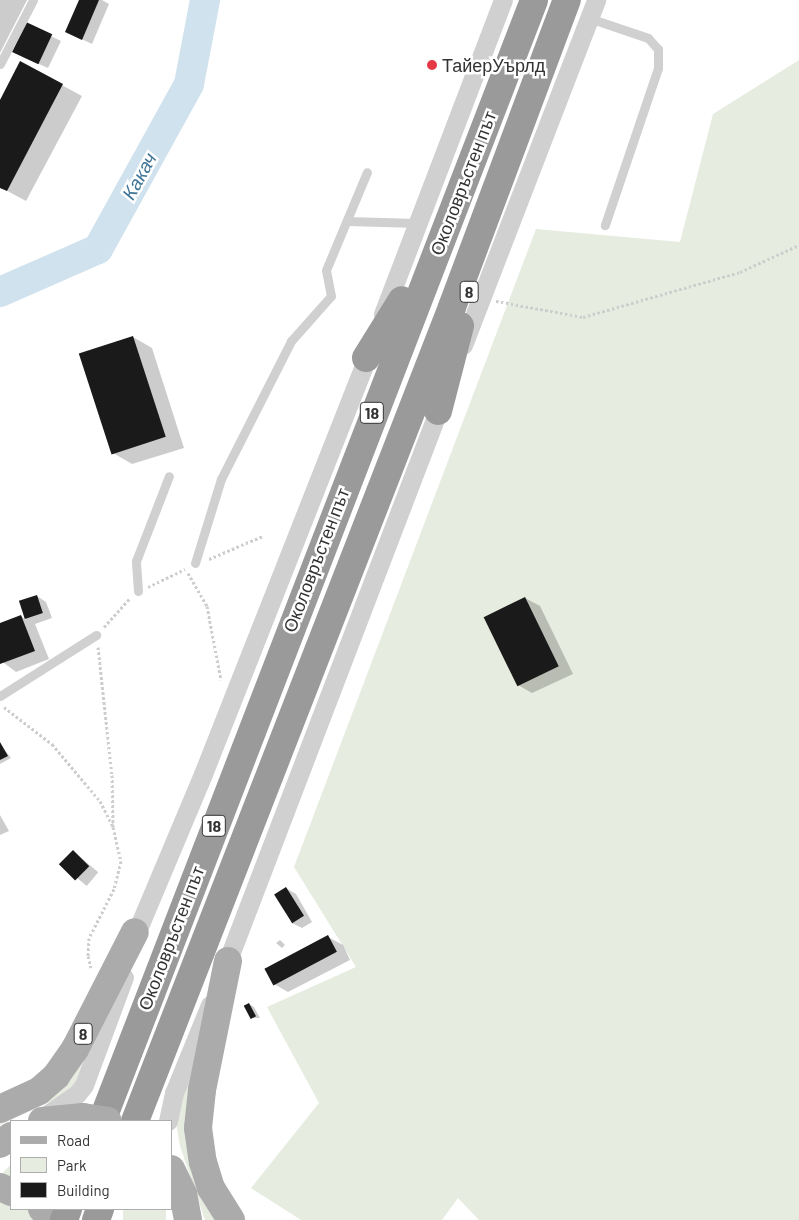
<!DOCTYPE html>
<html>
<head>
<meta charset="utf-8">
<style>
	body { margin:0 }
	#map { position:relative; width:799px; height:1220px; overflow:hidden; background:#fff; font-family:Barlow,sans-serif }
	div>[style] { position:absolute }
	.green>* { inset:0; background:#e6ecdf; transform-origin:0 0 }
	.shadow>* { inset:0; background:#0003; transform-origin:0 0 }
	.river>* { height:30px; margin:-15px; padding:0 15px; transform-origin:15px; border-radius:15px; background:#cfe2ee }
	.building>* { inset:0; background:#1a1a1a; transform-origin:0 0 }
	.path>* { height:3px; margin-top:-1.5px; transform-origin:0; background:repeating-linear-gradient(90deg,#cdcdcd 0 2.5px,transparent 0 5px) }
	.lane>* { height:9px; margin:-4.5px; padding:0 4.5px; transform-origin:4.5px; border-radius:4.5px; background:#d0d0d0 }
	.street>* { height:19px; margin:-9.5px; padding:0 9.5px; transform-origin:9.5px; border-radius:9.5px; background:#d0d0d0 }
	.primary>* { height:28px; margin:-14px; padding:0 14px; transform-origin:14px; border-radius:14px; background:#ababab }
	.highway>* { height:28px; margin:-14px; padding:0 14px; transform-origin:14px; border-radius:14px; background:#9a9a9a }
	.primary-bridge>* { height:28px; margin:-14px; padding:0 14px; transform-origin:14px; border-radius:14px; background:#ababab }
	.dots>* { width:14px; height:14px; translate:-50% -50%; box-sizing:border-box; border:2px solid #fff; border-radius:50% }
	span { translate:-50% -50%; white-space:nowrap; text-align:center; line-height:1.15; -webkit-text-stroke:5px #fff; paint-order:stroke }
	.shield-label span { padding:1px 4px; background:#fff; border:1px solid; border-radius:4px; -webkit-text-stroke-width:0 }
	.shield-label { font-size:16px; color:#333; font-weight:700 }
	.poi-label { font-size:18px; color:#333 }
	.left { translate:0 -50%; text-align:left }
	.street-label { font-size:18px; color:#333 }
	.water-label { font-size:19px; color:#3f7597; font-style:italic }
	.legend { position:absolute; left:10px; top:1120px; width:162px; height:90px; box-sizing:border-box; background:#fff; border:1px solid #adadad; margin:0; padding:6px 9px; list-style:none; font-size:15px; color:#333 }
	.legend li { display:flex; align-items:center; gap:10px; height:25px }
	.legend b { width:25px; border:1px solid #adadad }
</style>
</head>
<body>
<div id="map">
	<div class="green">
		<i style="clip-path:polygon(799px 60px,799px 1220px,479px 1220px,458px 1198px,442px 1220px,301px 1220px,251px 1188px,319px 1103px,267px 1007px,356px 967px,294px 867px,536px 229px,680px 242px,713px 114px)"></i>
		<i style="clip-path:polygon(205px 1033px,194px 1093px,223px 1220px,205px 1220px,180px 1146px,176px 1123px,181px 1090px)"></i>
		<i style="clip-path:polygon(91px 1038px,75px 1085px,56px 1099px,0 1125px,0 1116px)"></i>
		<i style="clip-path:polygon(11px 1164px,11px 1209px,45px 1209px,40px 1220px,0 1220px,0 1176px)"></i>
		<i style="left:123px;top:1209px;width:43px;height:12px"></i>
	</div>
	<div class="shadow">
		<i style="clip-path:polygon(0 0,27px 0,0 53px)"></i>
		<i style="clip-path:polygon(80px 0,102px 0,109px 4px,92px 44px,67px 32px)"></i>
		<i style="clip-path:polygon(26px 24px,61px 41px,48px 68px,23px 57px)"></i>
		<i style="clip-path:polygon(21px 63px,82px 96px,26px 201px,0 187px,0 103px)"></i>
		<i style="clip-path:polygon(133px 337px,152px 348px,184px 448px,132px 464px,113px 453px)"></i>
		<i style="clip-path:polygon(37px 596px,46px 602px,52px 618px,35px 624px,49px 659px,16px 672px,0 660px,0 624px,21px 616px,26px 620px,20px 602px)"></i>
		<i style="clip-path:polygon(525px 598px,540px 606px,573px 674px,532px 693px,518px 685px)"></i>
		<i style="clip-path:polygon(0 744px,11px 758px,0 764px)"></i>
		<i style="clip-path:polygon(0 815px,9px 831px,0 835px)"></i>
		<i style="left:73px;top:851px;width:33px;height:18px;rotate:40deg"></i>
		<i style="clip-path:polygon(286px 888px,296px 894px,312px 922px,302px 928px,292px 923px)"></i>
		<i style="clip-path:polygon(328px 937px,343px 945px,350px 960px,288px 992px,274px 984px)"></i>
		<i style="clip-path:polygon(280px 940px,285px 945px,282px 948px,276px 943px)"></i>
		<i style="clip-path:polygon(249px 1004px,254px 1007px,260px 1018px,252px 1018px)"></i>
	</div>
	<div class="river">
		<i style="left:0;top:292px;width:107px;rotate:-23.7deg"></i>
		<i style="left:98px;top:249px;width:188px;rotate:-61.1deg"></i>
		<i style="left:189px;top:84px;width:86px;rotate:-79.2deg"></i>
	</div>
	<div class="building">
		<i style="clip-path:polygon(79px 0,99px 0,82px 40px,65px 32px)"></i>
		<i style="left:26px;top:22px;width:29px;height:33px;rotate:25deg"></i>
		<i style="clip-path:polygon(20px 61px,63px 84px,7px 191px,0 188px,0 100px)"></i>
		<i style="left:133px;top:336px;width:106px;height:57px;rotate:72deg"></i>
		<i style="left:37px;top:595px;width:19px;height:19px;rotate:72deg"></i>
		<i style="left:525px;top:597px;width:77px;height:46px;rotate:64deg"></i>
		<i style="clip-path:polygon(21px 615px,35px 651px,0 664px,0 623px)"></i>
		<i style="clip-path:polygon(0 742px,8px 756px,0 760px)"></i>
		<i style="left:73px;top:850px;width:23px;height:20px;rotate:45deg"></i>
		<i style="left:286px;top:887px;width:34px;height:14px;rotate:58deg"></i>
		<i style="left:328px;top:935px;width:19px;height:72px;rotate:62deg"></i>
		<i style="left:249px;top:1003px;width:15px;height:6px;rotate:62deg"></i>
	</div>
	<div class="path">
		<i style="left:496px;top:301px;width:88px;rotate:10.4deg"></i>
		<i style="left:583px;top:317px;width:163px;rotate:-16deg"></i>
		<i style="left:740px;top:272px;width:65px;rotate:-24.6deg"></i>
		<i style="left:209px;top:559px;width:59px;rotate:-23.1deg"></i>
		<i style="left:188px;top:573px;width:38px;rotate:60deg"></i>
		<i style="left:207px;top:606px;width:75px;rotate:79.3deg"></i>
		<i style="left:148px;top:587px;width:41px;rotate:-25.9deg"></i>
		<i style="left:104px;top:627px;width:39px;rotate:-48deg"></i>
		<i style="left:98px;top:647px;width:129px;rotate:83.8deg"></i>
		<i style="left:112px;top:775px;width:52px;rotate:88.9deg"></i>
		<i style="left:4px;top:707px;width:61px;rotate:37.6deg"></i>
		<i style="left:52px;top:744px;width:75px;rotate:49.9deg"></i>
		<i style="left:100px;top:801px;width:29px;rotate:63deg"></i>
		<i style="left:113px;top:827px;width:35px;rotate:77deg"></i>
		<i style="left:121px;top:861px;width:29px;rotate:104deg"></i>
		<i style="left:114px;top:889px;width:55px;rotate:117deg"></i>
		<i style="left:89px;top:938px;width:18px;rotate:93deg"></i>
		<i style="left:88px;top:956px;width:12px;rotate:76deg"></i>
	</div>
	<div class="lane">
		<i style="left:589px;top:18px;width:62px;rotate:18.7deg"></i>
		<i style="left:648px;top:38px;width:15px;rotate:48deg"></i>
		<i style="left:658px;top:49px;width:19px;rotate:90deg"></i>
		<i style="left:658px;top:68px;width:166px;rotate:108.7deg"></i>
		<i style="left:0;top:64px;width:72px;rotate:-62.7deg"></i>
		<i style="left:347px;top:221px;width:70px;rotate:1.6deg"></i>
		<i style="left:195px;top:563px;width:88px;rotate:-72.8deg"></i>
		<i style="left:221px;top:479px;width:155px;rotate:-63.1deg"></i>
		<i style="left:291px;top:341px;width:60px;rotate:-48.4deg"></i>
		<i style="left:331px;top:296px;width:26px;rotate:-101deg"></i>
		<i style="left:326px;top:270px;width:106px;rotate:-67.3deg"></i>
		<i style="left:138px;top:591px;width:30px;rotate:-94deg"></i>
		<i style="left:136px;top:561px;width:91px;rotate:-68.8deg"></i>
		<i style="left:0;top:696px;width:114px;rotate:-32.4deg"></i>
	</div>
	<div class="street">
		<i style="left:383px;top:314px;width:336px;rotate:-69.1deg"></i>
		<i style="left:463px;top:345px;width:370px;rotate:-68.9deg"></i>
		<i style="left:132px;top:943px;width:183px;rotate:-67.2deg"></i>
		<i style="left:203px;top:774px;width:459px;rotate:-68.5deg"></i>
		<i style="left:223px;top:973px;width:612px;rotate:-69.05deg"></i>
		<i style="left:39px;top:1120px;width:46px;rotate:-34.4deg"></i>
		<i style="left:77px;top:1094px;width:11px;rotate:-52deg"></i>
		<i style="left:84px;top:1085px;width:115px;rotate:-69.7deg"></i>
		<i style="left:168px;top:1121px;width:29px;rotate:-78deg"></i>
		<i style="left:174px;top:1093px;width:95px;rotate:-67.8deg"></i>
	</div>
	<div class="primary">
		<i style="left:228px;top:961px;width:132px;rotate:101.4deg"></i>
		<i style="left:202px;top:1090px;width:38px;rotate:96deg"></i>
		<i style="left:198px;top:1128px;width:34px;rotate:82deg"></i>
		<i style="left:203px;top:1162px;width:27px;rotate:73deg"></i>
		<i style="left:211px;top:1188px;width:38px;rotate:58deg"></i>
		<i style="left:0;top:1109px;width:43px;rotate:-24.8deg"></i>
		<i style="left:39px;top:1091px;width:23px;rotate:-41deg"></i>
		<i style="left:56px;top:1076px;width:33px;rotate:-55deg"></i>
		<i style="left:75px;top:1049px;width:131px;rotate:-62.9deg"></i>
		<i style="left:42px;top:1121px;width:41px;rotate:-5.6deg"></i>
		<i style="left:0;top:1144px;width:14px;rotate:-36deg"></i>
		<i style="left:171px;top:1169px;width:28px;rotate:64deg"></i>
		<i style="left:183px;top:1194px;width:26px;rotate:79deg"></i>
		<i style="left:0;top:1187px;width:12px;rotate:24deg"></i>
		<i style="left:42px;top:1209px;width:23px;rotate:29deg"></i>
	</div>
	<div class="highway">
		<i style="left:366px;top:358px;width:68px;rotate:-58.2deg"></i>
		<i style="left:438px;top:411px;width:88px;rotate:-75.5deg"></i>
		<i style="left:102px;top:1121px;width:1201px;rotate:-68.92deg"></i>
		<i style="left:135px;top:1121px;width:874px;rotate:-68.72deg"></i>
		<i style="left:452px;top:307px;width:328px;rotate:-69.5deg"></i>
		<i style="left:64px;top:1220px;width:12px;rotate:-70deg"></i>
		<i style="left:96px;top:1220px;width:12px;rotate:-70deg"></i>
	</div>
	<div class="primary-bridge">
		<i style="left:83px;top:1117px;width:25px;rotate:9deg"></i>
	</div>
	<div class="dots">
		<i style="left:432px;top:65px;background:#e63946"></i>
	</div>
	<div class="shield-label">
		<span style="left:469px;top:292px">8</span>
		<span style="left:372px;top:413px">18</span>
		<span style="left:214px;top:826px">18</span>
		<span style="left:83px;top:1034px">8</span>
	</div>
	<div class="poi-label">
		<span class="left" style="left:442px;top:65px">ТайерУърлд</span>
	</div>
	<div class="street-label">
		<span style="left:463px;top:183px;rotate:-69deg">Околовръстен път</span>
		<span style="left:316px;top:560px;rotate:-69deg">Околовръстен път</span>
		<span style="left:171px;top:938px;rotate:-69deg">Околовръстен път</span>
	</div>
	<div class="water-label">
		<span style="left:139px;top:176px;rotate:-61deg">Какач</span>
	</div>
	<ul class="legend">
	<li><b style="height:6px;background:#ababab"></b>Road</li>
	<li><b style="height:14px;background:#e6ecdf"></b>Park</li>
	<li><b style="height:14px;background:#1a1a1a"></b>Building</li>
	</ul>
</div>
</body>
</html>
